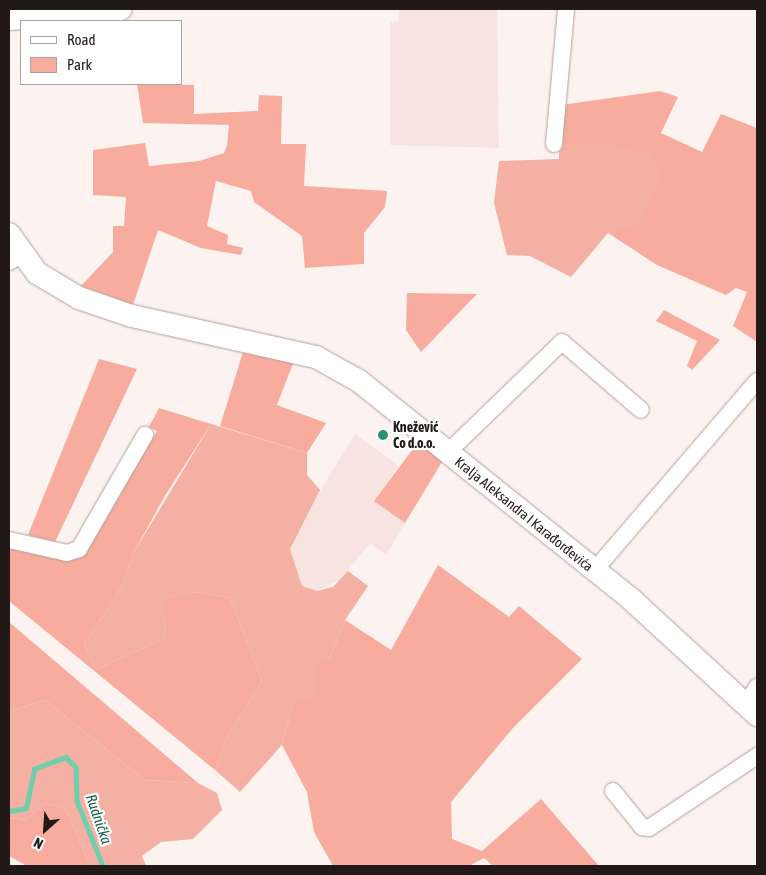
<!DOCTYPE html>
<html>
<head>
<meta charset="utf-8">
<style>
	body { margin:0 }
	#map { position:relative; width:766px; height:875px; overflow:hidden; background:#fcf2f0; font-family:"Asap Condensed",sans-serif }
	div>[style] { position:absolute }
	.built>* { inset:0; background:#f7e4e0 }
	.green>* { inset:0; background:#f7ac9e }
	.forest>* { inset:0; background:#f4b0a3 }
	.stream>* { height:4.5px; margin:-2.25px; padding:0 2.25px; transform-origin:2.25px; border-radius:2.25px; background:#6fceab }
	.roads { filter:drop-shadow(0 0 1px #b49f9b) drop-shadow(0 0 1px #b49f9b) }
	.street>* { height:16px; margin:-8px; padding:0 8px; transform-origin:8px; border-radius:8px; background:#fff }
	.secondary>* { height:22px; margin:-11px; padding:0 11px; transform-origin:11px; border-radius:11px; background:#fff }
	.dots>* { width:14px; height:14px; translate:-50% -50%; box-sizing:border-box; border:2px solid #fff; border-radius:50% }
	span { translate:-50% -50%; white-space:nowrap; text-align:center; line-height:1.15; -webkit-text-stroke:4.5px #fff; paint-order:stroke }
	.poi-label { font-size:14px; color:#221a19; font-weight:700 }
	.left { translate:0 -50%; text-align:left }
	.street-label { font-size:14px; color:#221a19 }
	.water-label { font-size:15px; color:#18624b; font-style:italic }
	.frame { position:absolute; inset:0; border:10px solid #221a19; pointer-events:none }
	.legend { position:absolute; left:20px; top:20px; width:162px; height:65px; box-sizing:border-box; background:#fff; border:1px solid #a7a3a3; margin:0; padding:6px 9px; list-style:none; font-size:15px; color:#221a19 }
	.legend li { display:flex; align-items:center; gap:10px; height:25px }
	.legend b { width:25px; border:1px solid #a7a3a3 }
	.north { position:absolute; left:20px; top:805px; width:50px; height:50px; -webkit-text-stroke:4px #fff; paint-order:stroke; rotate:206deg; font-size:14px; font-weight:700; line-height:20px; text-align:center; color:#221a19 }
	.north::after { content:''; display:block; margin:auto; width:18px; height:22px; background:#221a19; clip-path:polygon(50% 0,100% 100%,50% 72%,0 100%) }
</style>
</head>
<body>
<div id="map">
	<div class="built">
		<i style="clip-path:polygon(399px 9px,497px 9px,499px 148px,390px 145px,390px 22px,399px 21px)"></i>
		<i style="clip-path:polygon(355px 434px,399px 466px,374px 501px,405px 523px,386px 555px,370px 543px,341px 579px,317px 591px,302px 587px,290px 549px,300px 524px)"></i>
	</div>
	<div class="green">
		<i style="clip-path:polygon(137px 84px,194px 85px,194px 114px,258px 111px,259px 95px,282px 96px,281px 144px,306px 144px,304px 186px,387px 191px,385px 207px,364px 233px,364px 264px,305px 268px,302px 236px,254px 202px,251px 191px,216px 181px,207px 226px,228px 235px,227px 244px,243px 248px,241px 255px,201px 248px,158px 230px,133px 305px,81px 286px,113px 252px,113px 226px,124px 226px,126px 197px,93px 195px,93px 150px,145px 143px,149px 166px,199px 161px,224px 153px,227px 146px,229px 125px,143px 123px)"></i>
		<i style="clip-path:polygon(660px 91px,678px 97px,661px 133px,702px 152px,721px 114px,757px 128px,757px 342px,733px 326px,747px 292px,736px 288px,726px 295px,657px 265px,608px 233px,642px 220px,559px 145px,561px 105px)"></i>
		<i style="clip-path:polygon(407px 293px,477px 294px,421px 352px,406px 330px)"></i>
		<i style="clip-path:polygon(664px 310px,720px 340px,692px 370px,687px 366px,697px 341px,656px 321px)"></i>
		<i style="clip-path:polygon(243px 352px,294px 361px,277px 405px,326px 423px,307px 453px,220px 426px)"></i>
		<i style="clip-path:polygon(99px 359px,137px 369px,55px 542px,28px 535px)"></i>
		<i style="clip-path:polygon(159px 408px,211px 424px,166px 494px,134px 552px,121px 588px,84px 644px,95px 670px,166px 638px,164px 599px,196px 592px,230px 598px,262px 681px,227px 737px,215px 770px,9px 601px,9px 547px,80px 558px,157px 431px,149px 427px)"></i>
		<i style="clip-path:polygon(421px 438px,445px 457px,405px 523px,374px 501px)"></i>
		<i style="clip-path:polygon(438px 565px,509px 617px,519px 606px,582px 659px,513px 728px,451px 802px,452px 839px,482px 851px,541px 799px,599px 866px,493px 866px,484px 858px,469px 866px,333px 866px,314px 832px,307px 792px,282px 745px,293px 704px,317px 661px,329px 661px,345px 620px,391px 650px)"></i>
		<i style="clip-path:polygon(9px 622px,198px 783px,145px 780px,45px 700px,9px 711px)"></i>
		<i style="clip-path:polygon(45px 803px,66px 809px,90px 866px,27px 866px,9px 856px,9px 818px,26px 820px)"></i>
	</div>
	<div class="forest">
		<i style="clip-path:polygon(559px 145px,608px 145px,653px 154px,660px 176px,642px 221px,608px 233px,571px 277px,530px 256px,507px 255px,494px 203px,499px 161px,559px 159px)"></i>
		<i style="clip-path:polygon(211px 424px,307px 453px,307px 475px,320px 490px,290px 549px,302px 586px,317px 591px,333px 587px,348px 571px,368px 586px,345px 620px,329px 661px,317px 662px,318px 695px,293px 704px,282px 745px,240px 792px,215px 770px,227px 737px,262px 681px,230px 598px,196px 592px,165px 599px,166px 638px,95px 670px,84px 644px,121px 588px,134px 552px)"></i>
		<i style="clip-path:polygon(45px 700px,145px 780px,198px 783px,217px 793px,222px 810px,193px 839px,161px 842px,142px 856px,146px 866px,90px 866px,66px 809px,45px 803px,26px 820px,9px 818px,9px 711px)"></i>
	</div>
	<div class="stream">
		<i style="left:9px;top:811px;width:17px;rotate:-10deg"></i>
		<i style="left:26px;top:808px;width:40px;rotate:-78deg"></i>
		<i style="left:34px;top:769px;width:34px;rotate:-21deg"></i>
		<i style="left:66px;top:757px;width:14px;rotate:45deg"></i>
		<i style="left:76px;top:767px;width:34px;rotate:88deg"></i>
		<i style="left:77px;top:801px;width:70px;rotate:68.2deg"></i>
	</div>
	<div class="roads">
		<div class="street">
			<i style="left:554px;top:144px;width:136px;rotate:-84.9deg"></i>
			<i style="left:9px;top:262px;width:14px;rotate:-30deg"></i>
			<i style="left:448px;top:452px;width:158px;rotate:-44deg"></i>
			<i style="left:562px;top:342px;width:104px;rotate:40.7deg"></i>
			<i style="left:9px;top:540px;width:59px;rotate:12.6deg"></i>
			<i style="left:67px;top:553px;width:13px;rotate:-18deg"></i>
			<i style="left:79px;top:549px;width:132px;rotate:-59.9deg"></i>
			<i style="left:594px;top:571px;width:250px;rotate:-49.4deg"></i>
			<i style="left:746px;top:705px;width:21px;rotate:-59deg"></i>
			<i style="left:613px;top:791px;width:46px;rotate:51.1deg"></i>
			<i style="left:642px;top:827px;width:7px;rotate:8deg"></i>
			<i style="left:649px;top:828px;width:130px;rotate:-33.7deg"></i>
		</div>
		<div class="secondary">
			<i style="left:9px;top:19px;width:112px;rotate:-5.1deg"></i>
			<i style="left:9px;top:234px;width:48px;rotate:54.3deg"></i>
			<i style="left:37px;top:273px;width:49px;rotate:30.8deg"></i>
			<i style="left:79px;top:298px;width:56px;rotate:18.8deg"></i>
			<i style="left:132px;top:316px;width:189px;rotate:12.6deg"></i>
			<i style="left:316px;top:357px;width:49px;rotate:29.2deg"></i>
			<i style="left:359px;top:381px;width:350px;rotate:38.7deg"></i>
			<i style="left:632px;top:600px;width:170px;rotate:42.6deg"></i>
		</div>
	</div>
	<div class="dots">
		<i style="left:383px;top:435px;background:#289372"></i>
	</div>
	<div class="poi-label">
		<span class="left" style="left:393px;top:435px">Knežević<br>Co d.o.o.</span>
	</div>
	<div class="street-label">
		<span style="left:524px;top:514px;rotate:39deg">Kralja Aleksandra I Karađorđevića</span>
	</div>
	<div class="water-label">
		<span style="left:99px;top:819px;rotate:71deg">Rudnička</span>
	</div>
	<div class="frame"></div>
	<ul class="legend">
	<li><b style="height:6px;background:#fff"></b>Road</li>
	<li><b style="height:14px;background:#f7ac9e"></b>Park</li>
	</ul>
	<div class="north">N</div>
</div>
</body>
</html>
